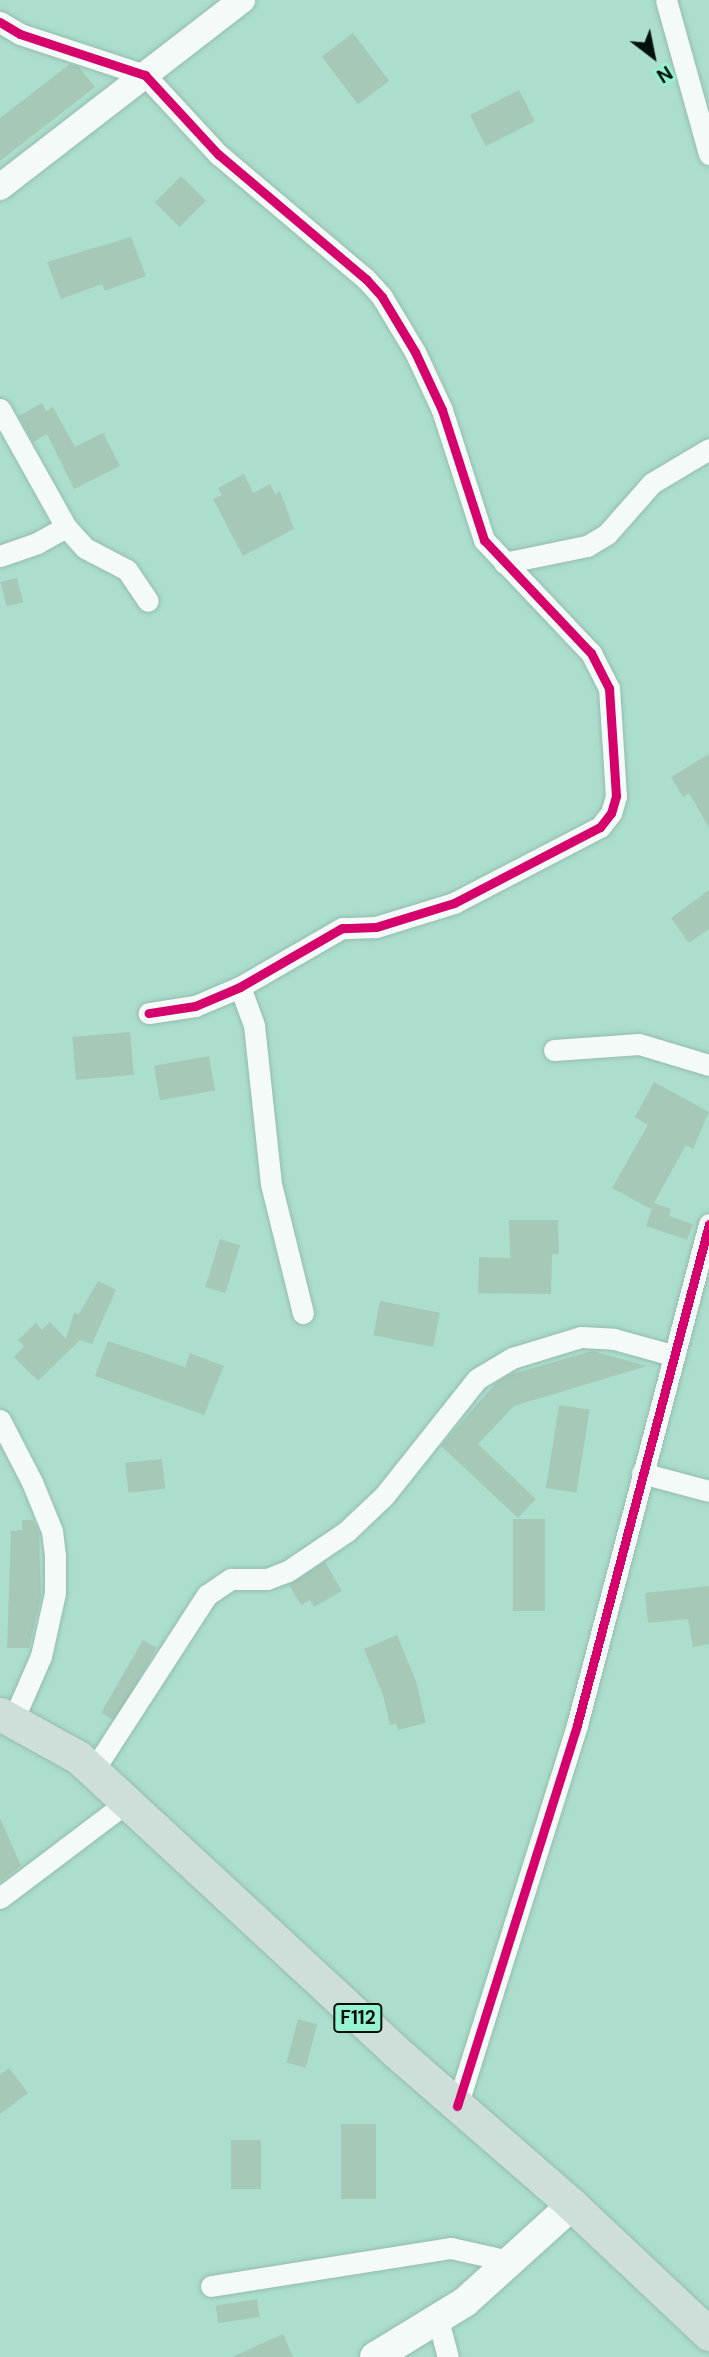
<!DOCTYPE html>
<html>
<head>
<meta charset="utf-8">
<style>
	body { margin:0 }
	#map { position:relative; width:709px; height:2357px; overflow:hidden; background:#acdecd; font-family:"DM Sans",sans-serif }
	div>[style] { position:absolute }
	.building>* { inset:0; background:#a6c8b7; transform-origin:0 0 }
	.roads { filter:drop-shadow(0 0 2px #94bcaf) drop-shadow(0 0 2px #94bcaf) }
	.minor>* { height:21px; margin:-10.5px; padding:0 10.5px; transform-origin:10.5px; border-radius:10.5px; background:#f3faf8 }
	.tertiary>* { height:26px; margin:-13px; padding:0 13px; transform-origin:13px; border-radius:13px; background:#f3faf8 }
	.secondary>* { height:30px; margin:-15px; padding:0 15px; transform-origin:15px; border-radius:15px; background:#f3faf8 }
	.primary>* { height:33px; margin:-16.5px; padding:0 16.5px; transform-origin:16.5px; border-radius:16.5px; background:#cedfda }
	.cycleway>* { height:9px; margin:-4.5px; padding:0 4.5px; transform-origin:4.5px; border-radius:4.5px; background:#d6006c }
	span { translate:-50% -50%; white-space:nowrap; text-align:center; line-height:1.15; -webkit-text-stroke:6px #96f4d3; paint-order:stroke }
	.shield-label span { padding:2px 5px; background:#96f4d3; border:2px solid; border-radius:5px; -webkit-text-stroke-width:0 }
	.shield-label { font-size:19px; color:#00100a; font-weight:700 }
	.north { position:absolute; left:618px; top:21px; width:70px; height:70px; -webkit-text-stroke:5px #96f4d3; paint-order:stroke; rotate:148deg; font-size:19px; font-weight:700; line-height:28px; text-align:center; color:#00100a }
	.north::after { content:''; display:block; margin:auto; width:24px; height:32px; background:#00100a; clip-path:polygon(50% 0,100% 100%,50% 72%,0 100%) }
</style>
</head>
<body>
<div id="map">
	<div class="building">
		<i style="left:353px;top:33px;width:60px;height:39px;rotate:53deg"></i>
		<i style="clip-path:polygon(70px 64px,79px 67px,95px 87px,0 161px,0 118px)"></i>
		<i style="left:519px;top:90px;width:35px;height:55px;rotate:63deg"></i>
		<i style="left:181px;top:176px;width:35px;height:37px;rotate:45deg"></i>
		<i style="clip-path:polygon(131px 237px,146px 276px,105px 291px,102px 284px,61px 299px,47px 262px)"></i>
		<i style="clip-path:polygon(42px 403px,46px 411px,53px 407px,75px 447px,103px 433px,120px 466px,74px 489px,47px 434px,33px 442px,19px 416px)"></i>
		<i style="clip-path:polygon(244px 474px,253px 493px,270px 484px,275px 494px,280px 491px,294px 529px,243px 556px,213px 499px,222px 495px,218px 488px)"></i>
		<i style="left:17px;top:578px;width:25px;height:17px;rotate:76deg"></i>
		<i style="clip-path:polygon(709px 754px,709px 828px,689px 793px,683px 797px,671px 777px)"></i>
		<i style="clip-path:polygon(709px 890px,709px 929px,689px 943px,671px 918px)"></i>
		<i style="left:130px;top:1032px;width:43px;height:58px;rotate:85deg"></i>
		<i style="left:209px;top:1056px;width:35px;height:56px;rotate:80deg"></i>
		<i style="clip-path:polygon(654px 1082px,709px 1112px,693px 1149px,686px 1145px,654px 1203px,671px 1209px,669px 1216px,693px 1224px,687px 1240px,646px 1226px,654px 1204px,651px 1209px,612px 1188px,648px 1125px,635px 1117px)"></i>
		<i style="clip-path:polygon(509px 1220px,558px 1220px,559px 1254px,552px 1254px,551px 1294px,478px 1293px,479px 1257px,510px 1258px)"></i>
		<i style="left:220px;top:1239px;width:21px;height:50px;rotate:17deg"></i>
		<i style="clip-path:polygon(98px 1281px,116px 1290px,92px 1344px,80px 1340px,38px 1381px,14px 1357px,24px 1346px,18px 1340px,36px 1323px,42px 1330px,50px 1322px,66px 1339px,74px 1313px,79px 1314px)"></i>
		<i style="left:380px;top:1301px;width:61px;height:35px;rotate:11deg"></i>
		<i style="clip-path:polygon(108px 1341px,185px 1367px,190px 1353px,224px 1366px,204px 1415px,95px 1376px)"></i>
		<i style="clip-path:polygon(592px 1351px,647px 1366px,514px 1406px,478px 1444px,536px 1499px,518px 1518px,441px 1446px,495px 1384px,509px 1375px)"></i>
		<i style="left:559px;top:1405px;width:31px;height:84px;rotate:9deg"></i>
		<i style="left:162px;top:1459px;width:30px;height:37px;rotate:84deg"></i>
		<i style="left:513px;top:1519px;width:32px;height:92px"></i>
		<i style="clip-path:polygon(22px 1520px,33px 1520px,39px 1533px,41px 1597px,29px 1648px,7px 1648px,11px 1531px,22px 1530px)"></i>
		<i style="clip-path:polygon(325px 1562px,342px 1591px,314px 1607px,310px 1600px,301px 1605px,289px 1585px)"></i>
		<i style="clip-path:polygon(709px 1586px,709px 1644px,693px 1647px,688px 1619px,648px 1623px,645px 1593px)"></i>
		<i style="clip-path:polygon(397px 1635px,416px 1681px,426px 1723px,398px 1730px,396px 1724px,390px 1725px,383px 1695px,364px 1649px)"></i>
		<i style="left:143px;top:1640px;width:16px;height:84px;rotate:30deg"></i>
		<i style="clip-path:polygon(0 1818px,21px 1866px,0 1882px)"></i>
		<i style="left:298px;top:2019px;width:20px;height:45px;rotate:15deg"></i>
		<i style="clip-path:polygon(9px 2068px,28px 2093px,0 2114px,0 2075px)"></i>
		<i style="left:341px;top:2124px;width:35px;height:75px"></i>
		<i style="left:231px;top:2140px;width:30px;height:49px"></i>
		<i style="left:257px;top:2299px;width:18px;height:42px;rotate:81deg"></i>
		<i style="clip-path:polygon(283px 2334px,293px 2357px,232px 2357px)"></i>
	</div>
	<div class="roads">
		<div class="minor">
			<i style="left:666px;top:0;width:160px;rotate:74.4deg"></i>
			<i style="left:0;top:22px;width:23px;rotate:31deg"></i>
			<i style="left:20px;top:34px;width:132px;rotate:18.2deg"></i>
			<i style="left:145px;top:75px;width:108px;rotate:47.3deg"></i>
			<i style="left:218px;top:154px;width:194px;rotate:40.2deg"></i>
			<i style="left:366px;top:279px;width:24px;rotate:48deg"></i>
			<i style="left:382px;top:297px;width:64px;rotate:59deg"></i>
			<i style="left:415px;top:352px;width:64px;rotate:65deg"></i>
			<i style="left:442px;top:410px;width:137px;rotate:72.1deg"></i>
			<i style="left:484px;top:540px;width:156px;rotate:46.6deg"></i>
			<i style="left:591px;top:653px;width:39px;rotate:63deg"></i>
			<i style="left:609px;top:688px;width:108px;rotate:86.3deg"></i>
			<i style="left:616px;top:796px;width:18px;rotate:106deg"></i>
			<i style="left:611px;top:813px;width:18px;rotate:128deg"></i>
			<i style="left:600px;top:827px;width:165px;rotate:152.5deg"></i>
			<i style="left:454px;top:903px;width:82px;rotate:162.9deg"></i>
			<i style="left:376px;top:927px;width:34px;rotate:178deg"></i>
			<i style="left:342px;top:928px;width:118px;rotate:150deg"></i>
			<i style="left:240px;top:987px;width:49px;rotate:157.1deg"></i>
			<i style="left:195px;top:1006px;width:47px;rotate:171.3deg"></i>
			<i style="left:0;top:409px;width:135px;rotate:60.8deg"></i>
			<i style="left:66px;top:527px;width:28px;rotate:48deg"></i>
			<i style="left:85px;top:548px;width:47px;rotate:27.6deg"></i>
			<i style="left:127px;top:570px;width:37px;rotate:56deg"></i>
			<i style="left:0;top:556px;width:39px;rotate:-19deg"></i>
			<i style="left:37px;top:543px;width:33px;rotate:-29deg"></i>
			<i style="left:504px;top:563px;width:85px;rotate:-11.6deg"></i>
			<i style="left:587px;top:546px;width:23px;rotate:-31deg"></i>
			<i style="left:607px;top:534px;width:68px;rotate:-48.6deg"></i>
			<i style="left:652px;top:483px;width:66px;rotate:-30.8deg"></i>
			<i style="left:240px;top:987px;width:40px;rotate:69.8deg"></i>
			<i style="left:254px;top:1025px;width:160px;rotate:83.9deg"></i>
			<i style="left:271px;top:1184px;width:133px;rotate:76.1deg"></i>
			<i style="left:554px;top:1050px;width:85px;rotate:-4deg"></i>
			<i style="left:639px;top:1044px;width:73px;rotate:16.7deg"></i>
			<i style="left:0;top:1420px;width:70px;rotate:62.7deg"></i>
			<i style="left:32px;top:1482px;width:53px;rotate:67.8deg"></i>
			<i style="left:52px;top:1531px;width:24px;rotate:83deg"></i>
			<i style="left:55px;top:1555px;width:38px;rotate:90deg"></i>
			<i style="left:55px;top:1593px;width:65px;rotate:102.5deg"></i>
			<i style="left:41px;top:1656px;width:70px;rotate:113.6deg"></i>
			<i style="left:642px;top:1473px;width:69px;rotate:15deg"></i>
			<i style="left:93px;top:1771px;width:210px;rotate:-57.1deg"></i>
			<i style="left:207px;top:1595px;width:29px;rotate:-34deg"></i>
			<i style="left:231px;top:1579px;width:36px"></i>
			<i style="left:267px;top:1579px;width:22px;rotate:-21deg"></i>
			<i style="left:288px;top:1571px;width:71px;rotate:-34.1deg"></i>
			<i style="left:347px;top:1531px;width:51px;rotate:-43.4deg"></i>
			<i style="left:384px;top:1496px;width:149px;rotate:-51.5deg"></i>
			<i style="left:477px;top:1379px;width:41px;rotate:-31deg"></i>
			<i style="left:512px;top:1358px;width:72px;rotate:-16.9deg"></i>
			<i style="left:581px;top:1337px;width:33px;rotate:3deg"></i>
			<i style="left:614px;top:1339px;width:60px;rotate:15.4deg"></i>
			<i style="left:0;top:1898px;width:159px;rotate:-37.1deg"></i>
			<i style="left:457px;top:2106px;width:399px;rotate:-72.5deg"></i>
			<i style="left:577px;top:1725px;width:518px;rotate:-75.24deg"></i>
			<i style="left:211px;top:2286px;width:243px;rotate:-9deg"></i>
			<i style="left:451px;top:2248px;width:64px;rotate:12.7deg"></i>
			<i style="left:438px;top:2320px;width:38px;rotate:75deg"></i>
		</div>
		<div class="tertiary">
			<i style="left:0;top:187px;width:306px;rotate:-37.7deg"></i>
		</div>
		<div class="secondary">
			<i style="left:375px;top:2357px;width:105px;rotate:-31.4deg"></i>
			<i style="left:465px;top:2302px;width:144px;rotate:-42.2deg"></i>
		</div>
		<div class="primary">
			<i style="left:0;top:1714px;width:89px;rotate:28.9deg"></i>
			<i style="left:78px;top:1757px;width:431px;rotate:42.8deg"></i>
			<i style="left:394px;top:2050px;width:236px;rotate:41deg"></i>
			<i style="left:572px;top:2205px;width:188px;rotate:43.3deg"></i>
		</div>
	</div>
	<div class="cycleway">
		<i style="left:0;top:22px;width:23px;rotate:31deg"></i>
		<i style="left:20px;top:34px;width:132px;rotate:18.2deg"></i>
		<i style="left:145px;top:75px;width:108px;rotate:47.3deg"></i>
		<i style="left:218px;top:154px;width:194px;rotate:40.2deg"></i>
		<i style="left:366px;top:279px;width:24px;rotate:48deg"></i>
		<i style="left:382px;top:297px;width:64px;rotate:59deg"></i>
		<i style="left:415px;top:352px;width:64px;rotate:65deg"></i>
		<i style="left:442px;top:410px;width:137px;rotate:72.1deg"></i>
		<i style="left:484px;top:540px;width:156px;rotate:46.6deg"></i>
		<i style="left:591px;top:653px;width:39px;rotate:63deg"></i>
		<i style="left:609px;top:688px;width:108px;rotate:86.3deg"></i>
		<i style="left:616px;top:796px;width:18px;rotate:106deg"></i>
		<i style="left:611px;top:813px;width:18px;rotate:128deg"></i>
		<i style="left:600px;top:827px;width:165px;rotate:152.5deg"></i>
		<i style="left:454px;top:903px;width:82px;rotate:162.9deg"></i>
		<i style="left:376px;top:927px;width:34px;rotate:178deg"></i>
		<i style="left:342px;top:928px;width:118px;rotate:150deg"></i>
		<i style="left:240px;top:987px;width:49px;rotate:157.1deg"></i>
		<i style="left:195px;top:1006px;width:47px;rotate:171.3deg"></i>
		<i style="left:457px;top:2106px;width:399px;rotate:-72.5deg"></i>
		<i style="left:577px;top:1725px;width:518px;rotate:-75.24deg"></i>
	</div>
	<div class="shield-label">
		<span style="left:358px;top:2018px">F112</span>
	</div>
	<div class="north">N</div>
</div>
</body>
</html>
